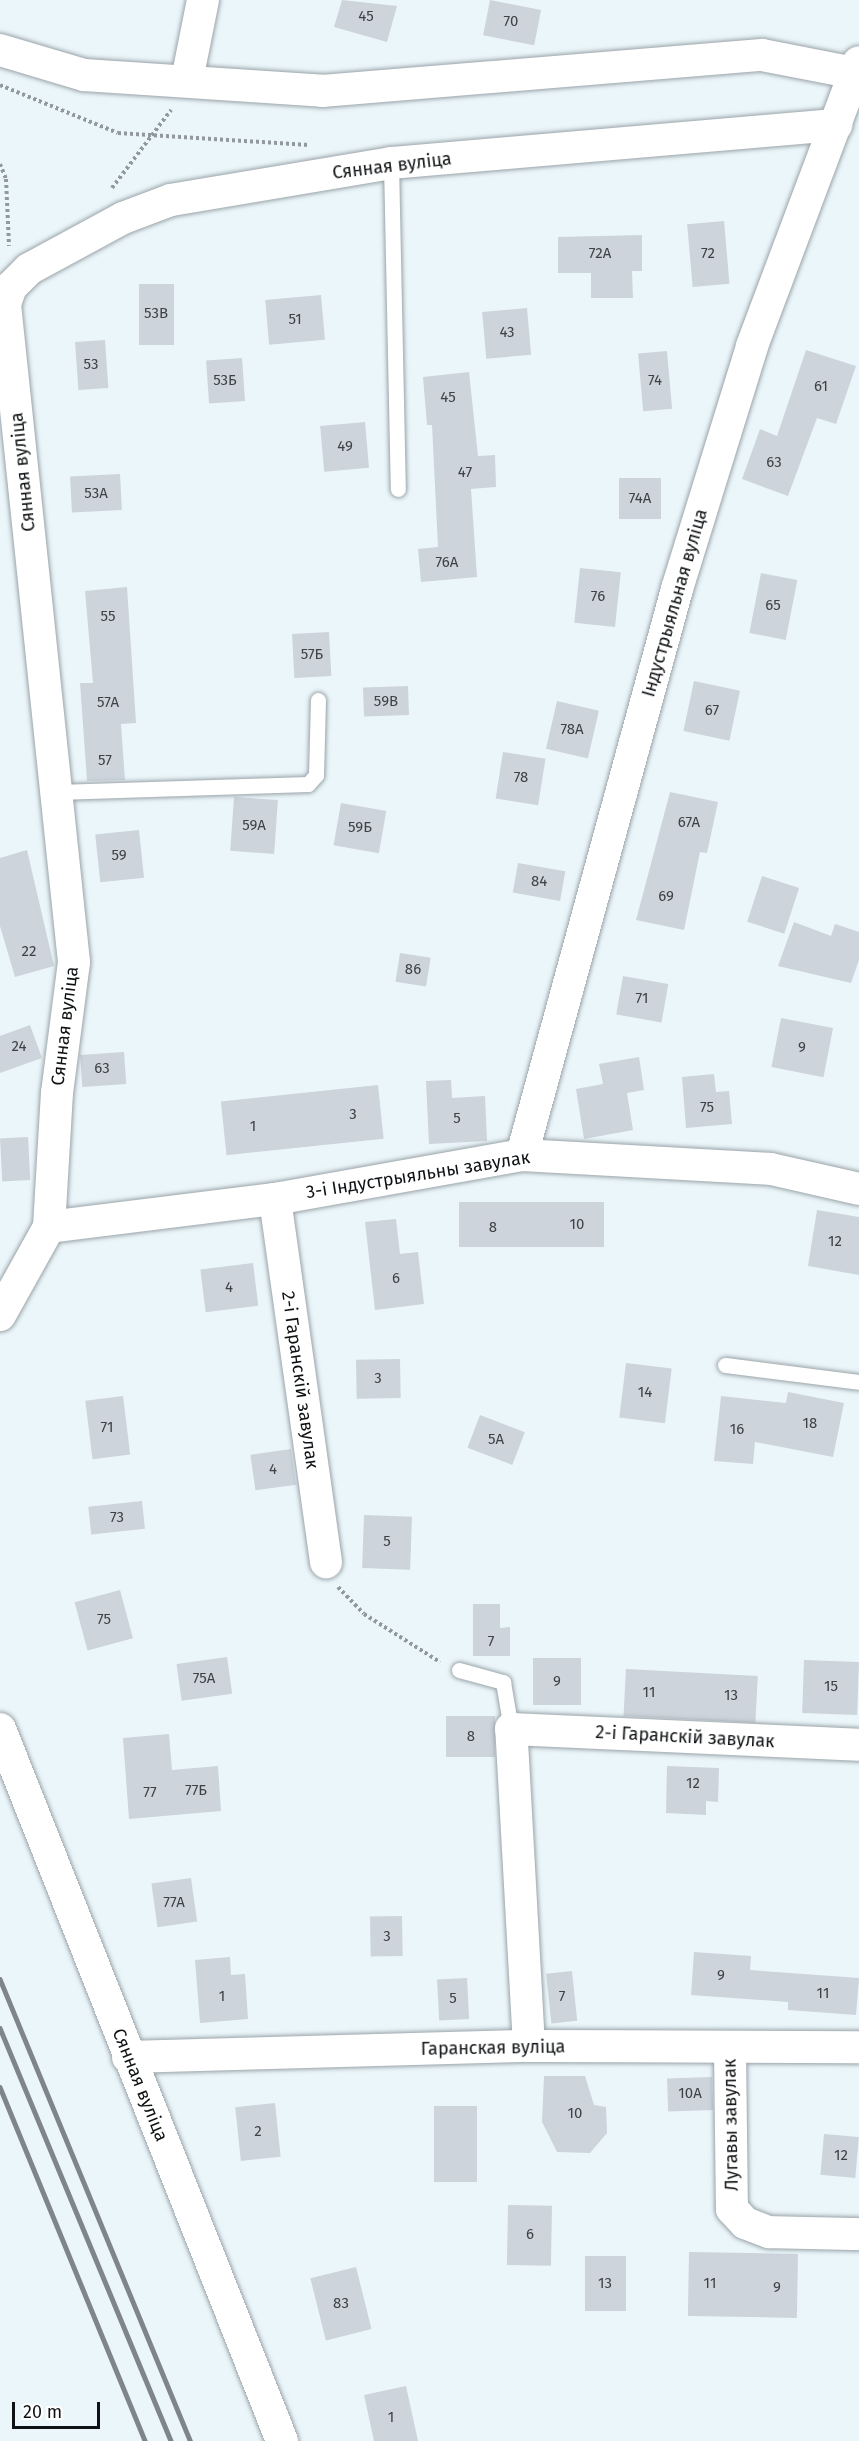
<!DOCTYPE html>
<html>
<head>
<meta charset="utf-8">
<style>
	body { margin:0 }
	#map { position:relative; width:859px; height:2441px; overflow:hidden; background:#ebf6fa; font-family:"Fira Sans",sans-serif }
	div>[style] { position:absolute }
	.building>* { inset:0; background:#cdd4dc; transform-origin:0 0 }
	.path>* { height:4px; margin-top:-2px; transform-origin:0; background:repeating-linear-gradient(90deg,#92999d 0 3px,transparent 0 6px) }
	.roads { filter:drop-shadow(0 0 2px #9aa4a9) drop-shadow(0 0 2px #9aa4a9) }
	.lane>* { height:15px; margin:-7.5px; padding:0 7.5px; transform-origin:7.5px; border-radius:7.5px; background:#fff }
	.street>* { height:32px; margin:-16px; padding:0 16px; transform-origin:16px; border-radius:16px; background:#fff }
	.rail>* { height:4.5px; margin:-2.25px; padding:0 2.25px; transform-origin:2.25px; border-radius:2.25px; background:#7f8689 }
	span { translate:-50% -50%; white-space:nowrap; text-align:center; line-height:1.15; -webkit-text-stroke:4.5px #fff; paint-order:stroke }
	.number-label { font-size:15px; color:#3e4246 }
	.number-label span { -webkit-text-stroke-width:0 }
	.street-label { font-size:18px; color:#0f1214 }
	.scale { position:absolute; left:12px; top:2402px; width:88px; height:27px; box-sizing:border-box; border:3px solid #0f1214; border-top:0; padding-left:8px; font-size:18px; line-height:21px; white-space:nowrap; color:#0f1214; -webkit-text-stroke:4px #fff; paint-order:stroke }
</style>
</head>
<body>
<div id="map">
	<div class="building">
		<i style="clip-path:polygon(342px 0,397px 6px,387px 42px,334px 27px)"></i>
		<i style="left:490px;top:0;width:52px;height:36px;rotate:11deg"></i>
		<i style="left:724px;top:221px;width:63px;height:37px;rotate:85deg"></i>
		<i style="clip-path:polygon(642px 235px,642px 271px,632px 271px,633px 298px,591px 298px,591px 273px,558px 273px,558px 237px)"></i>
		<i style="left:139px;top:284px;width:35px;height:61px"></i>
		<i style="left:321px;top:295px;width:45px;height:56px;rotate:85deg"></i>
		<i style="left:527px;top:308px;width:47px;height:45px;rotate:85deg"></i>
		<i style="left:105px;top:340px;width:48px;height:30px;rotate:86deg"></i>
		<i style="clip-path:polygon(806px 350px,856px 366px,836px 424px,817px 418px,788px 496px,742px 479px,760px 429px,777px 436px)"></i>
		<i style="left:667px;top:351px;width:58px;height:29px;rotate:85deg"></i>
		<i style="left:242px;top:358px;width:43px;height:36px;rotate:86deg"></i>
		<i style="clip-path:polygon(469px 372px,478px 456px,495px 455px,496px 487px,471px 489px,477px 577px,421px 582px,418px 549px,438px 547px,432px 425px,427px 425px,423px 377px)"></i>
		<i style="left:365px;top:422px;width:46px;height:45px;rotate:85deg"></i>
		<i style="left:120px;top:474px;width:36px;height:50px;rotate:87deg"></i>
		<i style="left:619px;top:478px;width:42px;height:41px"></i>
		<i style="left:580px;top:568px;width:41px;height:55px;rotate:6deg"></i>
		<i style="left:761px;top:573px;width:37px;height:61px;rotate:11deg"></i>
		<i style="clip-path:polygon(127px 587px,136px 723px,121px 724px,125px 780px,87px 781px,80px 683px,93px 683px,85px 591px)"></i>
		<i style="left:329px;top:632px;width:44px;height:37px;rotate:87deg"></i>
		<i style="left:694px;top:681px;width:47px;height:51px;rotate:12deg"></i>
		<i style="left:408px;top:686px;width:29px;height:45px;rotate:88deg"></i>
		<i style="left:557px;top:701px;width:43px;height:49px;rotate:13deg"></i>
		<i style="left:503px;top:752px;width:43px;height:47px;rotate:9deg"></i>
		<i style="clip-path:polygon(670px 792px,718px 802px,707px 853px,700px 852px,684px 930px,636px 920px)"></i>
		<i style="left:234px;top:797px;width:44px;height:54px;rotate:4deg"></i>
		<i style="left:341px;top:803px;width:46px;height:43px;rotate:10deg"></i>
		<i style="left:139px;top:830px;width:48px;height:44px;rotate:84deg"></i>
		<i style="clip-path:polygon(27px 850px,54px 966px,15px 977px,0 926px,0 858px)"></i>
		<i style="left:518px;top:863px;width:48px;height:30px;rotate:10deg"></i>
		<i style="left:762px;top:876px;width:39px;height:48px;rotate:18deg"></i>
		<i style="clip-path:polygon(794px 922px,831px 936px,835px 924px,859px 932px,859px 960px,851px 983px,778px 966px)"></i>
		<i style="left:400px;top:953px;width:31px;height:29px;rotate:9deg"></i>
		<i style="left:623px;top:976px;width:46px;height:39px;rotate:10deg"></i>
		<i style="left:781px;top:1018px;width:53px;height:50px;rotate:11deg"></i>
		<i style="clip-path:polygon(30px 1025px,42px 1058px,0 1073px,0 1036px)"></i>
		<i style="left:124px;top:1052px;width:32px;height:44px;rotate:86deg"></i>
		<i style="clip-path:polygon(639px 1057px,644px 1090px,627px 1093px,633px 1130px,584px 1139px,576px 1089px,603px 1084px,599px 1064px)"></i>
		<i style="clip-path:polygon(714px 1074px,716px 1092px,729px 1091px,732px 1124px,686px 1128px,682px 1077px)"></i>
		<i style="clip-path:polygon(451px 1080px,452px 1098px,485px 1096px,487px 1141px,429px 1144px,426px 1081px)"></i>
		<i style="left:378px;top:1085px;width:54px;height:158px;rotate:84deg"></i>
		<i style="left:28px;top:1137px;width:43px;height:28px;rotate:87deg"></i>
		<i style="left:604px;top:1202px;width:45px;height:145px;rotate:90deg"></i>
		<i style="clip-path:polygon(817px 1210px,859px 1217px,859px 1275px,808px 1266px)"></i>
		<i style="clip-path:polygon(396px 1219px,400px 1254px,418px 1252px,424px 1304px,375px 1310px,365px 1222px)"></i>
		<i style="left:253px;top:1263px;width:43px;height:53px;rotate:83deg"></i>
		<i style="left:400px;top:1359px;width:39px;height:44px;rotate:89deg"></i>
		<i style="left:626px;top:1363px;width:46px;height:55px;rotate:7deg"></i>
		<i style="clip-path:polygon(788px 1392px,844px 1403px,833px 1457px,755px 1442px,753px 1464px,714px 1461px,721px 1396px,786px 1403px)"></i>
		<i style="left:123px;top:1396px;width:59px;height:38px;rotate:83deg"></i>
		<i style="left:480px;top:1415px;width:48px;height:35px;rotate:21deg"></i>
		<i style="left:291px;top:1449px;width:36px;height:41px;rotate:82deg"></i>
		<i style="left:142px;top:1501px;width:28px;height:54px;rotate:84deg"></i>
		<i style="left:364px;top:1515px;width:48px;height:53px;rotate:2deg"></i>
		<i style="left:120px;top:1590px;width:50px;height:47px;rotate:75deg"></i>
		<i style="clip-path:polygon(473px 1604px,500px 1604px,500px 1628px,510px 1627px,510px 1656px,473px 1656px)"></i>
		<i style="left:227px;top:1657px;width:37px;height:51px;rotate:82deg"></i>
		<i style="left:533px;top:1658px;width:48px;height:47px"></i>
		<i style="left:804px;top:1660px;width:55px;height:53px;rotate:2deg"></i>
		<i style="left:626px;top:1669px;width:132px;height:47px;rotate:3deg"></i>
		<i style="left:495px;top:1716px;width:41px;height:49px;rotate:90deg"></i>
		<i style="clip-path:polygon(169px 1734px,172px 1770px,218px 1766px,221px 1811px,129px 1819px,123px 1738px)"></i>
		<i style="clip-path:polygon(667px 1766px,719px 1768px,718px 1802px,706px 1801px,706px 1815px,666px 1813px)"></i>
		<i style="left:191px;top:1878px;width:44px;height:40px;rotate:82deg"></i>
		<i style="left:402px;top:1916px;width:40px;height:32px;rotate:89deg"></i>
		<i style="clip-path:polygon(694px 1952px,751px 1956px,750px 1970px,859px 1978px,856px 2015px,788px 2010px,788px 2002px,691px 1995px)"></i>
		<i style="clip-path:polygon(230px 1957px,231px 1975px,245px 1974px,248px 2019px,200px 2023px,195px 1960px)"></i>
		<i style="left:572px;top:1971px;width:50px;height:26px;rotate:84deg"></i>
		<i style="left:467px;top:1978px;width:41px;height:30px;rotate:87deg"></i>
		<i style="clip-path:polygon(544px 2076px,585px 2076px,594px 2105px,606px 2107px,607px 2133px,590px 2153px,557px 2152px,542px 2122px)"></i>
		<i style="left:712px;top:2077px;width:33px;height:45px;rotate:88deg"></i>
		<i style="left:275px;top:2103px;width:54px;height:40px;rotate:84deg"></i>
		<i style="left:434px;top:2106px;width:43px;height:76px"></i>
		<i style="left:824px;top:2134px;width:35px;height:41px;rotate:5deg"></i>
		<i style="left:508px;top:2205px;width:44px;height:60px;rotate:1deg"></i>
		<i style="left:689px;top:2252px;width:109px;height:64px;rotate:1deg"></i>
		<i style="left:585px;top:2256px;width:41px;height:55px"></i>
		<i style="left:356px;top:2267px;width:64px;height:47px;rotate:76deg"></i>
		<i style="clip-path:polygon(406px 2386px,418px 2441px,374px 2441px,364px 2395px)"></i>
	</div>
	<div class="path">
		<i style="left:0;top:85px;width:127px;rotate:22.1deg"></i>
		<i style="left:118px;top:133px;width:191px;rotate:3.6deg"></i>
		<i style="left:0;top:164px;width:16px;rotate:68deg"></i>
		<i style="left:6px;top:179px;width:67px;rotate:87.4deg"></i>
		<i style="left:112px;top:188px;width:98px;rotate:-52.9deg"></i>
		<i style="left:338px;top:1587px;width:37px;rotate:46deg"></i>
		<i style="left:364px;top:1614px;width:90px;rotate:32.3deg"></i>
	</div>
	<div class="roads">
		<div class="lane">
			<i style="left:391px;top:163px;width:326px;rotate:88.8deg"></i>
			<i style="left:57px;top:792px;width:251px;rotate:-1.8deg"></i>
			<i style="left:308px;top:784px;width:12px;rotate:-48deg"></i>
			<i style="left:316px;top:775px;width:75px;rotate:-88.5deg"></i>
			<i style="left:725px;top:1365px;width:135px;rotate:7.2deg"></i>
			<i style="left:459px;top:1670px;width:46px;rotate:15.3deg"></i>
			<i style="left:503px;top:1682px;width:48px;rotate:80.3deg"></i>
		</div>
		<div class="street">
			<i style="left:0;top:50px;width:88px;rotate:16.6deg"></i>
			<i style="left:84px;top:75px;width:239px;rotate:3.8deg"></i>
			<i style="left:322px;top:91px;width:441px;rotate:-4.7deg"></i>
			<i style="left:762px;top:55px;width:95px;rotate:11deg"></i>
			<i style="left:187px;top:80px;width:82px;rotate:-78.7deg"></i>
			<i style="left:522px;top:1155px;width:587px;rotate:-74.68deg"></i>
			<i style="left:677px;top:589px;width:254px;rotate:-72.8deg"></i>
			<i style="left:752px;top:346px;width:303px;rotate:-69.4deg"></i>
			<i style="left:275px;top:1199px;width:367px;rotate:82deg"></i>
			<i style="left:49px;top:1227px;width:228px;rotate:-7.1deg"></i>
			<i style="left:275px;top:1199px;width:251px;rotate:-10.1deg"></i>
			<i style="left:522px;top:1155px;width:249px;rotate:3.2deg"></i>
			<i style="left:771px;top:1169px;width:90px;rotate:12.8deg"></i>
			<i style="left:0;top:1315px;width:101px;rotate:-60.9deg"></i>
			<i style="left:49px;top:1227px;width:134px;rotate:-86.6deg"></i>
			<i style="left:57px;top:1093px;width:132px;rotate:-82.6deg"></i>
			<i style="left:74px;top:962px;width:662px;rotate:-95.99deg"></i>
			<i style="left:5px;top:304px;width:18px;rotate:-71deg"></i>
			<i style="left:11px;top:287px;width:25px;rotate:-45deg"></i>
			<i style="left:29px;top:269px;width:107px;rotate:-28.5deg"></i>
			<i style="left:123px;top:218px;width:51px;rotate:-20.6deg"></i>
			<i style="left:171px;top:200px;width:223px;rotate:-9.5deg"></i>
			<i style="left:391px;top:163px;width:447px;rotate:-4.9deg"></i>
			<i style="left:0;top:1729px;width:766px;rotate:68.39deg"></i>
			<i style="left:529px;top:2046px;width:318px;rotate:-93.2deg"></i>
			<i style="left:511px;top:1729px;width:348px;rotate:2.6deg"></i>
			<i style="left:730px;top:2050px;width:159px;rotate:89.3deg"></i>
			<i style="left:732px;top:2209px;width:19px;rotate:47deg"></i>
			<i style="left:745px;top:2223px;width:26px;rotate:21deg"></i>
			<i style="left:769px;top:2232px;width:90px;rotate:1.3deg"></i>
			<i style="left:128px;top:2057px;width:401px;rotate:-1.6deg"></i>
			<i style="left:529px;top:2046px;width:330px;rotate:0.2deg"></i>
		</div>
	</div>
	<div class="rail">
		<i style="left:0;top:1979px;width:500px;rotate:67.6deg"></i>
		<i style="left:0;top:2028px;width:447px;rotate:67.5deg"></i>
		<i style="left:0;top:2087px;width:383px;rotate:67.7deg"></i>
	</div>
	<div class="number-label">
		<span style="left:366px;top:17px">45</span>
		<span style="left:511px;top:22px">70</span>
		<span style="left:600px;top:254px">72А</span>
		<span style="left:708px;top:254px">72</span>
		<span style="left:156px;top:314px">53В</span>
		<span style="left:295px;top:320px">51</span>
		<span style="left:507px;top:333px">43</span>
		<span style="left:91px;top:365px">53</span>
		<span style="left:225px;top:381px">53Б</span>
		<span style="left:655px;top:381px">74</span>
		<span style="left:821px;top:387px">61</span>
		<span style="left:448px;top:398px">45</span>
		<span style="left:345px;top:447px">49</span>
		<span style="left:774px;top:463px">63</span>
		<span style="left:465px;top:473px">47</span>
		<span style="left:96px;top:494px">53А</span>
		<span style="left:640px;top:499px">74А</span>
		<span style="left:447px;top:563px">76А</span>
		<span style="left:598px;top:597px">76</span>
		<span style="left:773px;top:606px">65</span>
		<span style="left:108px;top:617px">55</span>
		<span style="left:312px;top:655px">57Б</span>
		<span style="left:386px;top:702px">59В</span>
		<span style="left:108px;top:703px">57А</span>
		<span style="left:712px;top:711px">67</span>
		<span style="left:572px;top:730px">78А</span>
		<span style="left:105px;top:761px">57</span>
		<span style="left:521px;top:778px">78</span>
		<span style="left:689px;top:823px">67А</span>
		<span style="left:254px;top:826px">59А</span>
		<span style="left:360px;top:828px">59Б</span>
		<span style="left:119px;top:856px">59</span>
		<span style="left:539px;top:882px">84</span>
		<span style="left:666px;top:897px">69</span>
		<span style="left:29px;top:952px">22</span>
		<span style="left:413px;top:970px">86</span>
		<span style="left:642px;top:999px">71</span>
		<span style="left:19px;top:1047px">24</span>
		<span style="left:802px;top:1048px">9</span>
		<span style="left:102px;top:1069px">63</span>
		<span style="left:707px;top:1108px">75</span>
		<span style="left:353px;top:1115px">3</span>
		<span style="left:457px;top:1119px">5</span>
		<span style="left:253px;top:1127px">1</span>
		<span style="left:577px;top:1225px">10</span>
		<span style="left:493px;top:1228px">8</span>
		<span style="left:835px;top:1242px">12</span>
		<span style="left:396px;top:1279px">6</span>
		<span style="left:229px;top:1288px">4</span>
		<span style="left:378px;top:1379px">3</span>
		<span style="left:645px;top:1393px">14</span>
		<span style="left:810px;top:1424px">18</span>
		<span style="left:107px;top:1428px">71</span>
		<span style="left:737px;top:1430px">16</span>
		<span style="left:496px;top:1440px">5А</span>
		<span style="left:273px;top:1470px">4</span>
		<span style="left:117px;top:1518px">73</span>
		<span style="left:387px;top:1542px">5</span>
		<span style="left:104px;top:1620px">75</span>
		<span style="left:491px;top:1642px">7</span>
		<span style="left:204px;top:1679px">75А</span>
		<span style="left:557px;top:1682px">9</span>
		<span style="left:831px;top:1687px">15</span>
		<span style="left:649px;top:1693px">11</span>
		<span style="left:731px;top:1696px">13</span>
		<span style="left:471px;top:1737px">8</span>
		<span style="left:693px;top:1784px">12</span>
		<span style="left:196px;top:1791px">77Б</span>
		<span style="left:150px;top:1793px">77</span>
		<span style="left:174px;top:1903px">77А</span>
		<span style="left:387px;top:1937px">3</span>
		<span style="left:721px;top:1976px">9</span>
		<span style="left:823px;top:1994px">11</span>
		<span style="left:222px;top:1997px">1</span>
		<span style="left:562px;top:1997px">7</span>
		<span style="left:453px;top:1999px">5</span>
		<span style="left:690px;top:2094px">10А</span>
		<span style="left:575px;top:2114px">10</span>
		<span style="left:258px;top:2132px">2</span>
		<span style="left:841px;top:2156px">12</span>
		<span style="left:530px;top:2235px">6</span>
		<span style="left:605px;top:2284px">13</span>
		<span style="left:710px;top:2284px">11</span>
		<span style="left:777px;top:2288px">9</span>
		<span style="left:341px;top:2304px">83</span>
		<span style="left:391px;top:2418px">1</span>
	</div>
	<div class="street-label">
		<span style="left:392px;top:166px;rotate:-7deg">Сянная вуліца</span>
		<span style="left:23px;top:472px;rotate:-96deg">Сянная вуліца</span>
		<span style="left:675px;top:603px;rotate:-74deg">Індустрыяльная вуліца</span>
		<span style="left:65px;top:1026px;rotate:-83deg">Сянная вуліца</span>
		<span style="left:418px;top:1175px;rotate:-9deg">3-і Індустрыяльны завулак</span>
		<span style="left:300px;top:1380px;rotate:82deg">2-і Гаранскій завулак</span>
		<span style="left:685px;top:1737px;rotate:3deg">2-і Гаранскій завулак</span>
		<span style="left:493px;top:2048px;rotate:-1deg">Гаранская вуліца</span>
		<span style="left:140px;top:2085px;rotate:68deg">Сянная вуліца</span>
		<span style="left:731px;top:2125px;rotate:-91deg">Лугавы завулак</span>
	</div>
	<div class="scale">20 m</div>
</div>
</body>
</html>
